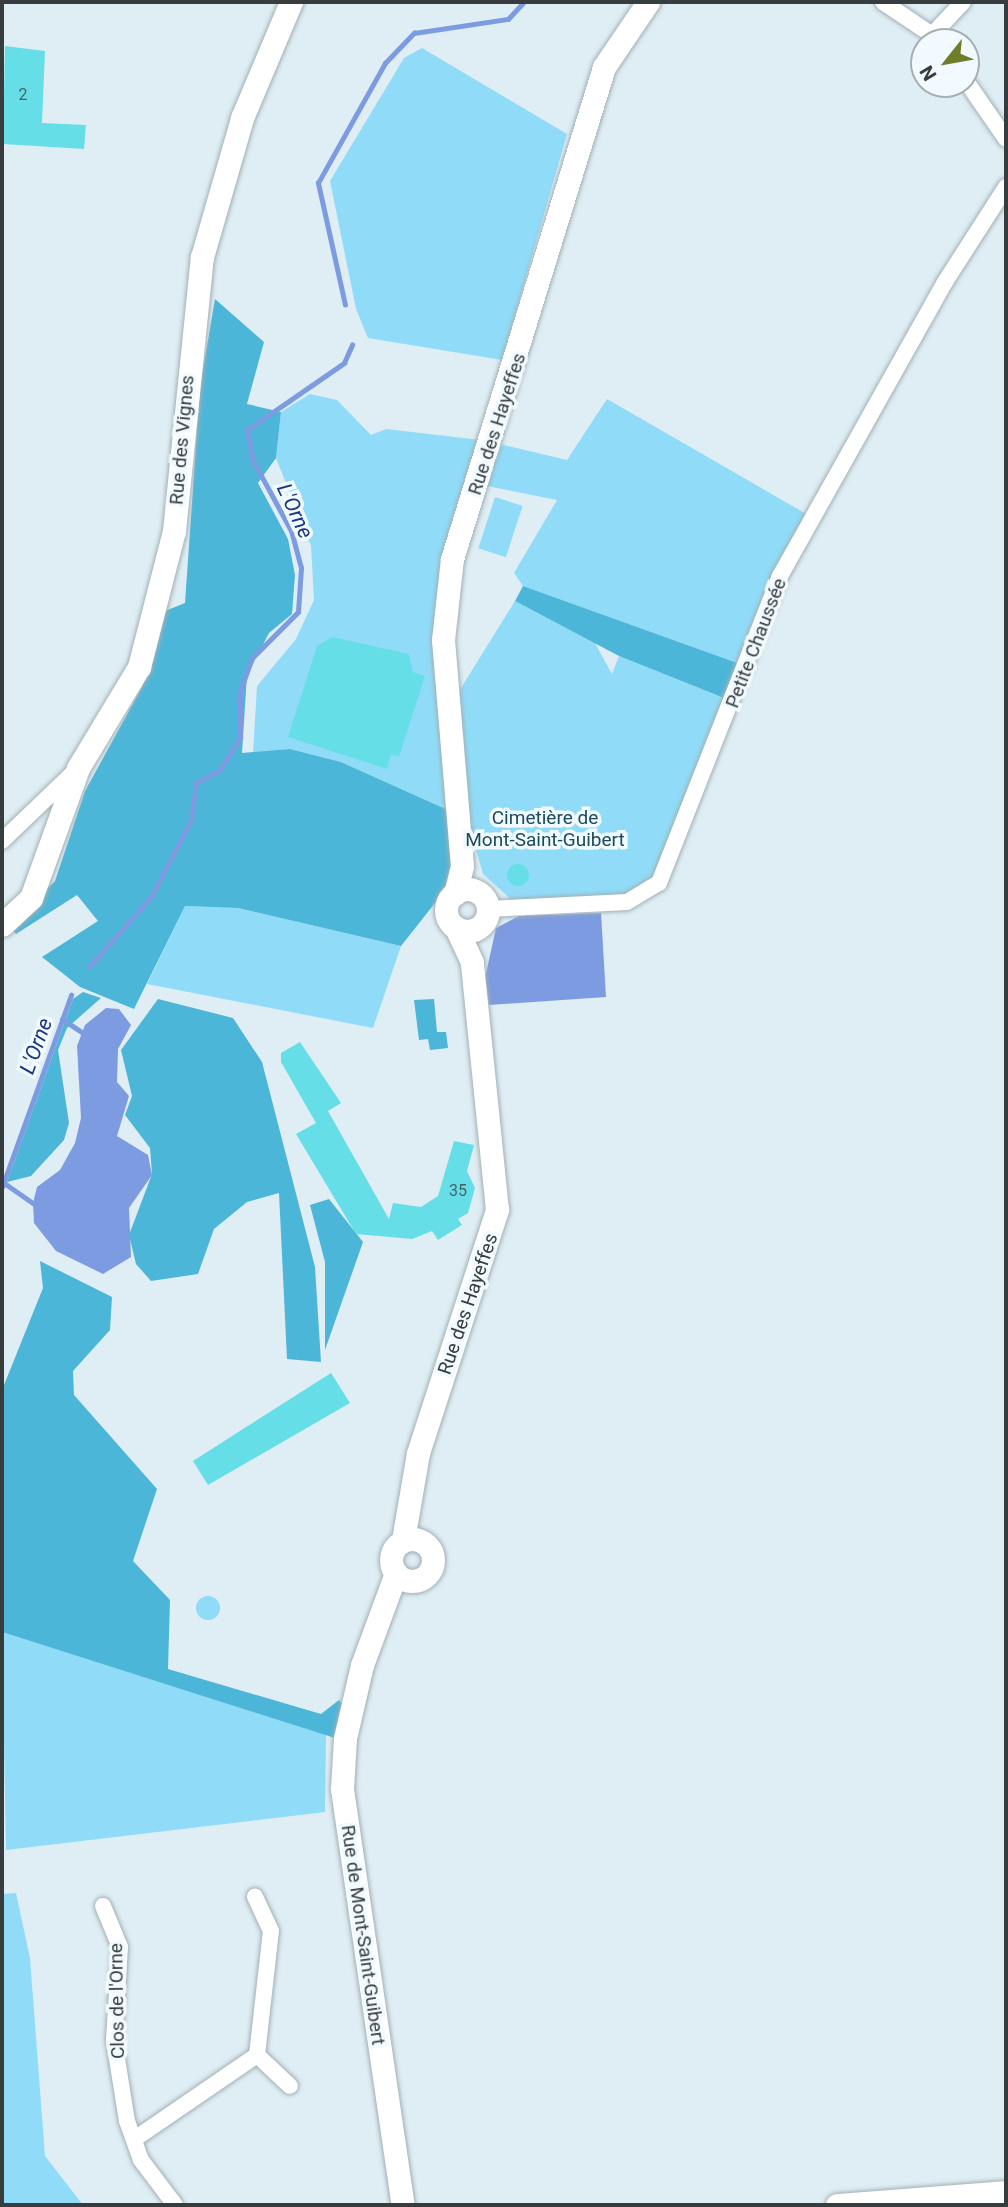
<!DOCTYPE html>
<html>
<head>
<meta charset="utf-8">
<style>
	body { margin:0 }
	#map { position:relative; width:1008px; height:2207px; overflow:hidden; background:#dfeef4; font-family:Roboto,sans-serif }
	div>[style] { position:absolute }
	.green>* { inset:0; background:#90dcf8; transform-origin:0 0 }
	.round { border-radius:50% }
	.forest>* { inset:0; background:#4cb6d9 }
	.water>* { inset:0; background:#7c9be0 }
	.stream>* { height:4.5px; margin:-2.25px; padding:0 2.25px; transform-origin:2.25px; border-radius:2.25px; background:#7c9be0 }
	.building>* { inset:0; background:#66dee8 }
	.roads { filter:drop-shadow(0 0 2px #a1b0b5) drop-shadow(0 0 2px #a1b0b5) }
	.street>* { height:16px; margin:-8px; padding:0 8px; transform-origin:8px; border-radius:8px; background:#fff }
	.secondary>* { height:23px; margin:-11.5px; padding:0 11.5px; transform-origin:11.5px; border-radius:11.5px; background:#fff }
	.secondary>.ring { margin:-11.5px; padding:0; box-sizing:content-box; background:none; border:23px solid #fff; border-radius:50% }
	span { translate:-50% -50%; white-space:nowrap; text-align:center; line-height:1.15; -webkit-text-stroke:7px #f1fafe; paint-order:stroke }
	.number-label { font-size:16px; color:#436569 }
	.number-label span { -webkit-text-stroke-width:0 }
	.street-label { font-size:19px; color:#373d3f }
	.park-label { font-size:19px; color:#1d4a5a }
	.water-label { font-size:21px; color:#193585; font-style:italic }
	.frame { position:absolute; inset:0; border:4px solid #373d3f; pointer-events:none }
	.north { position:absolute; left:910px; top:28px; width:70px; height:70px; box-sizing:border-box; background:#f1fafe; border:2px solid #a7aeb2; border-radius:50%; rotate:239deg; font-size:19px; font-weight:700; line-height:28px; text-align:center; color:#373d3f }
	.north::after { content:''; display:block; margin:auto; width:24px; height:32px; background:#6f7d2b; clip-path:polygon(50% 0,100% 100%,50% 72%,0 100%) }
</style>
</head>
<body>
<div id="map">
	<div class="green">
		<i style="clip-path:polygon(422px 48px,567px 134px,502px 360px,368px 338px,356px 309px,330px 181px,404px 58px)"></i>
		<i style="clip-path:polygon(310px 394px,337px 400px,371px 435px,386px 429px,481px 440px,446px 556px,450px 811px,341px 762px,290px 749px,253px 753px,257px 686px,296px 639px,314px 600px,311px 546px,276px 458px,281px 412px)"></i>
		<i style="clip-path:polygon(607px 399px,808px 515px,743px 665px,523px 586px,514px 573px,557px 500px,487px 486px,499px 444px,567px 460px)"></i>
		<i style="left:495px;top:497px;width:29px;height:54px;rotate:18deg"></i>
		<i style="clip-path:polygon(515px 601px,595px 643px,612px 674px,619px 656px,729px 700px,656px 879px,636px 895px,515px 903px,483px 874px,469px 825px,456px 696px)"></i>
		<i style="clip-path:polygon(185px 906px,238px 908px,401px 946px,373px 1028px,147px 984px)"></i>
		<i class="round" style="left:196px;top:1596px;width:24px;height:24px"></i>
		<i style="clip-path:polygon(2px 1632px,326px 1735px,325px 1812px,6px 1850px)"></i>
		<i style="clip-path:polygon(16px 1893px,30px 1958px,45px 2156px,83px 2205px,2px 2205px,2px 1894px)"></i>
	</div>
	<div class="forest">
		<i style="clip-path:polygon(215px 299px,264px 342px,247px 404px,281px 412px,276px 458px,258px 483px,288px 539px,295px 575px,292px 614px,269px 633px,247px 675px,242px 753px,290px 749px,341px 762px,450px 811px,454px 879px,401px 946px,238px 908px,185px 906px,134px 1009px,80px 987px,42px 957px,98px 921px,77px 895px,16px 934px,9px 926px,55px 881px,85px 791px,142px 687px,165px 611px,185px 603px,200px 387px)"></i>
		<i style="clip-path:polygon(523px 586px,743px 665px,729px 700px,619px 656px,515px 601px)"></i>
		<i style="clip-path:polygon(83px 992px,101px 998px,67px 1028px,58px 1050px,69px 1123px,64px 1140px,31px 1176px,7px 1182px,73px 999px)"></i>
		<i style="clip-path:polygon(158px 999px,233px 1018px,262px 1062px,315px 1267px,321px 1362px,287px 1359px,279px 1193px,247px 1202px,214px 1229px,198px 1274px,151px 1281px,136px 1264px,129px 1235px,152px 1174px,150px 1148px,125px 1115px,132px 1096px,121px 1050px)"></i>
		<i style="clip-path:polygon(434px 999px,437px 1032px,446px 1032px,448px 1048px,430px 1050px,428px 1039px,419px 1040px,414px 1000px)"></i>
		<i style="clip-path:polygon(329px 1199px,363px 1242px,325px 1350px,325px 1262px,310px 1205px)"></i>
		<i style="clip-path:polygon(40px 1261px,112px 1297px,110px 1330px,73px 1371px,74px 1395px,157px 1489px,133px 1561px,170px 1600px,168px 1669px,321px 1714px,339px 1700px,346px 1707px,338px 1739px,2px 1632px,2px 1390px,43px 1288px)"></i>
	</div>
	<div class="water">
		<i style="clip-path:polygon(601px 913px,606px 997px,489px 1005px,485px 978px,496px 928px,519px 916px)"></i>
		<i style="clip-path:polygon(106px 1008px,119px 1009px,131px 1025px,118px 1049px,117px 1082px,129px 1096px,117px 1136px,148px 1155px,152px 1175px,129px 1208px,131px 1257px,103px 1274px,56px 1251px,34px 1223px,33px 1203px,37px 1187px,60px 1170px,75px 1143px,81px 1118px,77px 1046px,85px 1025px)"></i>
	</div>
	<div class="stream">
		<i style="left:345px;top:305px;width:125px;rotate:-102.5deg"></i>
		<i style="left:318px;top:183px;width:137px;rotate:-60.8deg"></i>
		<i style="left:385px;top:63px;width:42px;rotate:-46deg"></i>
		<i style="left:414px;top:33px;width:95px;rotate:-8.5deg"></i>
		<i style="left:508px;top:19px;width:23px;rotate:-47deg"></i>
		<i style="left:89px;top:967px;width:94px;rotate:-48.5deg"></i>
		<i style="left:151px;top:897px;width:87px;rotate:-62.5deg"></i>
		<i style="left:191px;top:820px;width:37px;rotate:-82deg"></i>
		<i style="left:196px;top:783px;width:27px;rotate:-28deg"></i>
		<i style="left:220px;top:770px;width:38px;rotate:-58deg"></i>
		<i style="left:240px;top:738px;width:47px;rotate:-90deg"></i>
		<i style="left:240px;top:691px;width:35px;rotate:-70deg"></i>
		<i style="left:252px;top:658px;width:65px;rotate:-45deg"></i>
		<i style="left:298px;top:612px;width:44px;rotate:-86.1deg"></i>
		<i style="left:301px;top:568px;width:38px;rotate:-105deg"></i>
		<i style="left:291px;top:531px;width:80px;rotate:-118.5deg"></i>
		<i style="left:253px;top:461px;width:32px;rotate:-101deg"></i>
		<i style="left:247px;top:430px;width:118px;rotate:-34.6deg"></i>
		<i style="left:344px;top:363px;width:20px;rotate:-66deg"></i>
		<i style="left:62px;top:1019px;width:24px;rotate:33deg"></i>
		<i style="left:3px;top:1182px;width:37px;rotate:35deg"></i>
		<i style="left:2px;top:1187px;width:204px;rotate:-70.2deg"></i>
	</div>
	<div class="building">
		<i style="clip-path:polygon(5px 46px,45px 51px,42px 123px,86px 125px,84px 149px,3px 144px)"></i>
		<i style="clip-path:polygon(332px 637px,409px 654px,413px 672px,425px 676px,399px 757px,391px 754px,387px 769px,288px 737px,317px 646px)"></i>
		<i class="round" style="left:507px;top:864px;width:22px;height:22px"></i>
		<i style="clip-path:polygon(300px 1042px,341px 1103px,328px 1111px,389px 1219px,393px 1203px,421px 1207px,438px 1196px,454px 1141px,474px 1145px,467px 1171px,475px 1188px,468px 1213px,458px 1219px,462px 1225px,438px 1240px,432px 1231px,412px 1239px,356px 1234px,296px 1134px,316px 1123px,281px 1062px,281px 1053px)"></i>
		<i style="clip-path:polygon(331px 1373px,350px 1403px,208px 1485px,193px 1461px)"></i>
	</div>
	<div class="roads">
		<div class="street">
			<i style="left:883px;top:2px;width:59px;rotate:34deg"></i>
			<i style="left:932px;top:35px;width:45px;rotate:-46.8deg"></i>
			<i style="left:966px;top:81px;width:70px;rotate:55.4deg"></i>
			<i style="left:2px;top:841px;width:103px;rotate:-43.8deg"></i>
			<i style="left:488px;top:909px;width:139px;rotate:-2.9deg"></i>
			<i style="left:627px;top:902px;width:37px;rotate:-31deg"></i>
			<i style="left:659px;top:883px;width:330px;rotate:-68.5deg"></i>
			<i style="left:780px;top:576px;width:337px;rotate:-60.7deg"></i>
			<i style="left:945px;top:282px;width:113px;rotate:-57.3deg"></i>
			<i style="left:103px;top:1906px;width:44px;rotate:67.5deg"></i>
			<i style="left:120px;top:1947px;width:93px;rotate:93.7deg"></i>
			<i style="left:114px;top:2040px;width:82px;rotate:80.9deg"></i>
			<i style="left:127px;top:2121px;width:41px;rotate:70.3deg"></i>
			<i style="left:141px;top:2160px;width:56px;rotate:52.9deg"></i>
			<i style="left:257px;top:2055px;width:45px;rotate:43.2deg"></i>
			<i style="left:136px;top:2138px;width:147px;rotate:-34.4deg"></i>
			<i style="left:257px;top:2055px;width:125px;rotate:-83.6deg"></i>
			<i style="left:271px;top:1931px;width:38px;rotate:-115deg"></i>
		</div>
		<div class="secondary">
			<i class="ring" style="left:446px;top:889px;width:19px;height:19px"></i>
			<i style="left:455px;top:894px;width:29px;rotate:-76deg"></i>
			<i style="left:462px;top:866px;width:227px;rotate:-94.8deg"></i>
			<i style="left:443px;top:640px;width:81px;rotate:-83.7deg"></i>
			<i style="left:452px;top:559px;width:515px;rotate:-72.83deg"></i>
			<i style="left:604px;top:67px;width:78px;rotate:-55.9deg"></i>
			<i style="left:2px;top:925px;width:40px;rotate:-43deg"></i>
			<i style="left:31px;top:898px;width:138px;rotate:-70.1deg"></i>
			<i style="left:78px;top:768px;width:118px;rotate:-58.9deg"></i>
			<i style="left:139px;top:667px;width:140px;rotate:-75.6deg"></i>
			<i style="left:174px;top:531px;width:275px;rotate:-84.2deg"></i>
			<i style="left:202px;top:257px;width:145px;rotate:-73.9deg"></i>
			<i style="left:242px;top:118px;width:126px;rotate:-67.1deg"></i>
			<i class="ring" style="left:391px;top:1539px;width:19px;height:19px"></i>
			<i style="left:403px;top:1540px;width:88px;rotate:-80.2deg"></i>
			<i style="left:418px;top:1453px;width:256px;rotate:-72deg"></i>
			<i style="left:497px;top:1210px;width:249px;rotate:-95.8deg"></i>
			<i style="left:472px;top:962px;width:38px;rotate:-115deg"></i>
			<i style="left:396px;top:1573px;width:98px;rotate:110.3deg"></i>
			<i style="left:362px;top:1665px;width:75px;rotate:103.1deg"></i>
			<i style="left:345px;top:1738px;width:51px;rotate:93.4deg"></i>
			<i style="left:342px;top:1789px;width:420px;rotate:81.7deg"></i>
			<i style="left:837px;top:2205px;width:169px;rotate:-4.4deg"></i>
		</div>
	</div>
	<div class="number-label">
		<span style="left:23px;top:95px">2</span>
		<span style="left:458px;top:1191px">35</span>
	</div>
	<div class="street-label">
		<span style="left:497px;top:424px;rotate:-72deg">Rue des Hayeffes</span>
		<span style="left:182px;top:440px;rotate:-85deg">Rue des Vignes</span>
		<span style="left:756px;top:643px;rotate:-69deg">Petite Chaussée</span>
		<span style="left:468px;top:1304px;rotate:-71deg">Rue des Hayeffes</span>
		<span style="left:363px;top:1935px;rotate:82deg">Rue de Mont-Saint-Guibert</span>
		<span style="left:117px;top:2001px;rotate:-91deg">Clos de l'Orne</span>
	</div>
	<div class="park-label">
		<span style="left:545px;top:829px">Cimetière de<br>Mont-Saint-Guibert</span>
	</div>
	<div class="water-label">
		<span style="left:295px;top:511px;rotate:65deg">L'Orne</span>
		<span style="left:36px;top:1046px;rotate:-70deg">L'Orne</span>
	</div>
	<div class="frame"></div>
	<div class="north">N</div>
</div>
</body>
</html>
